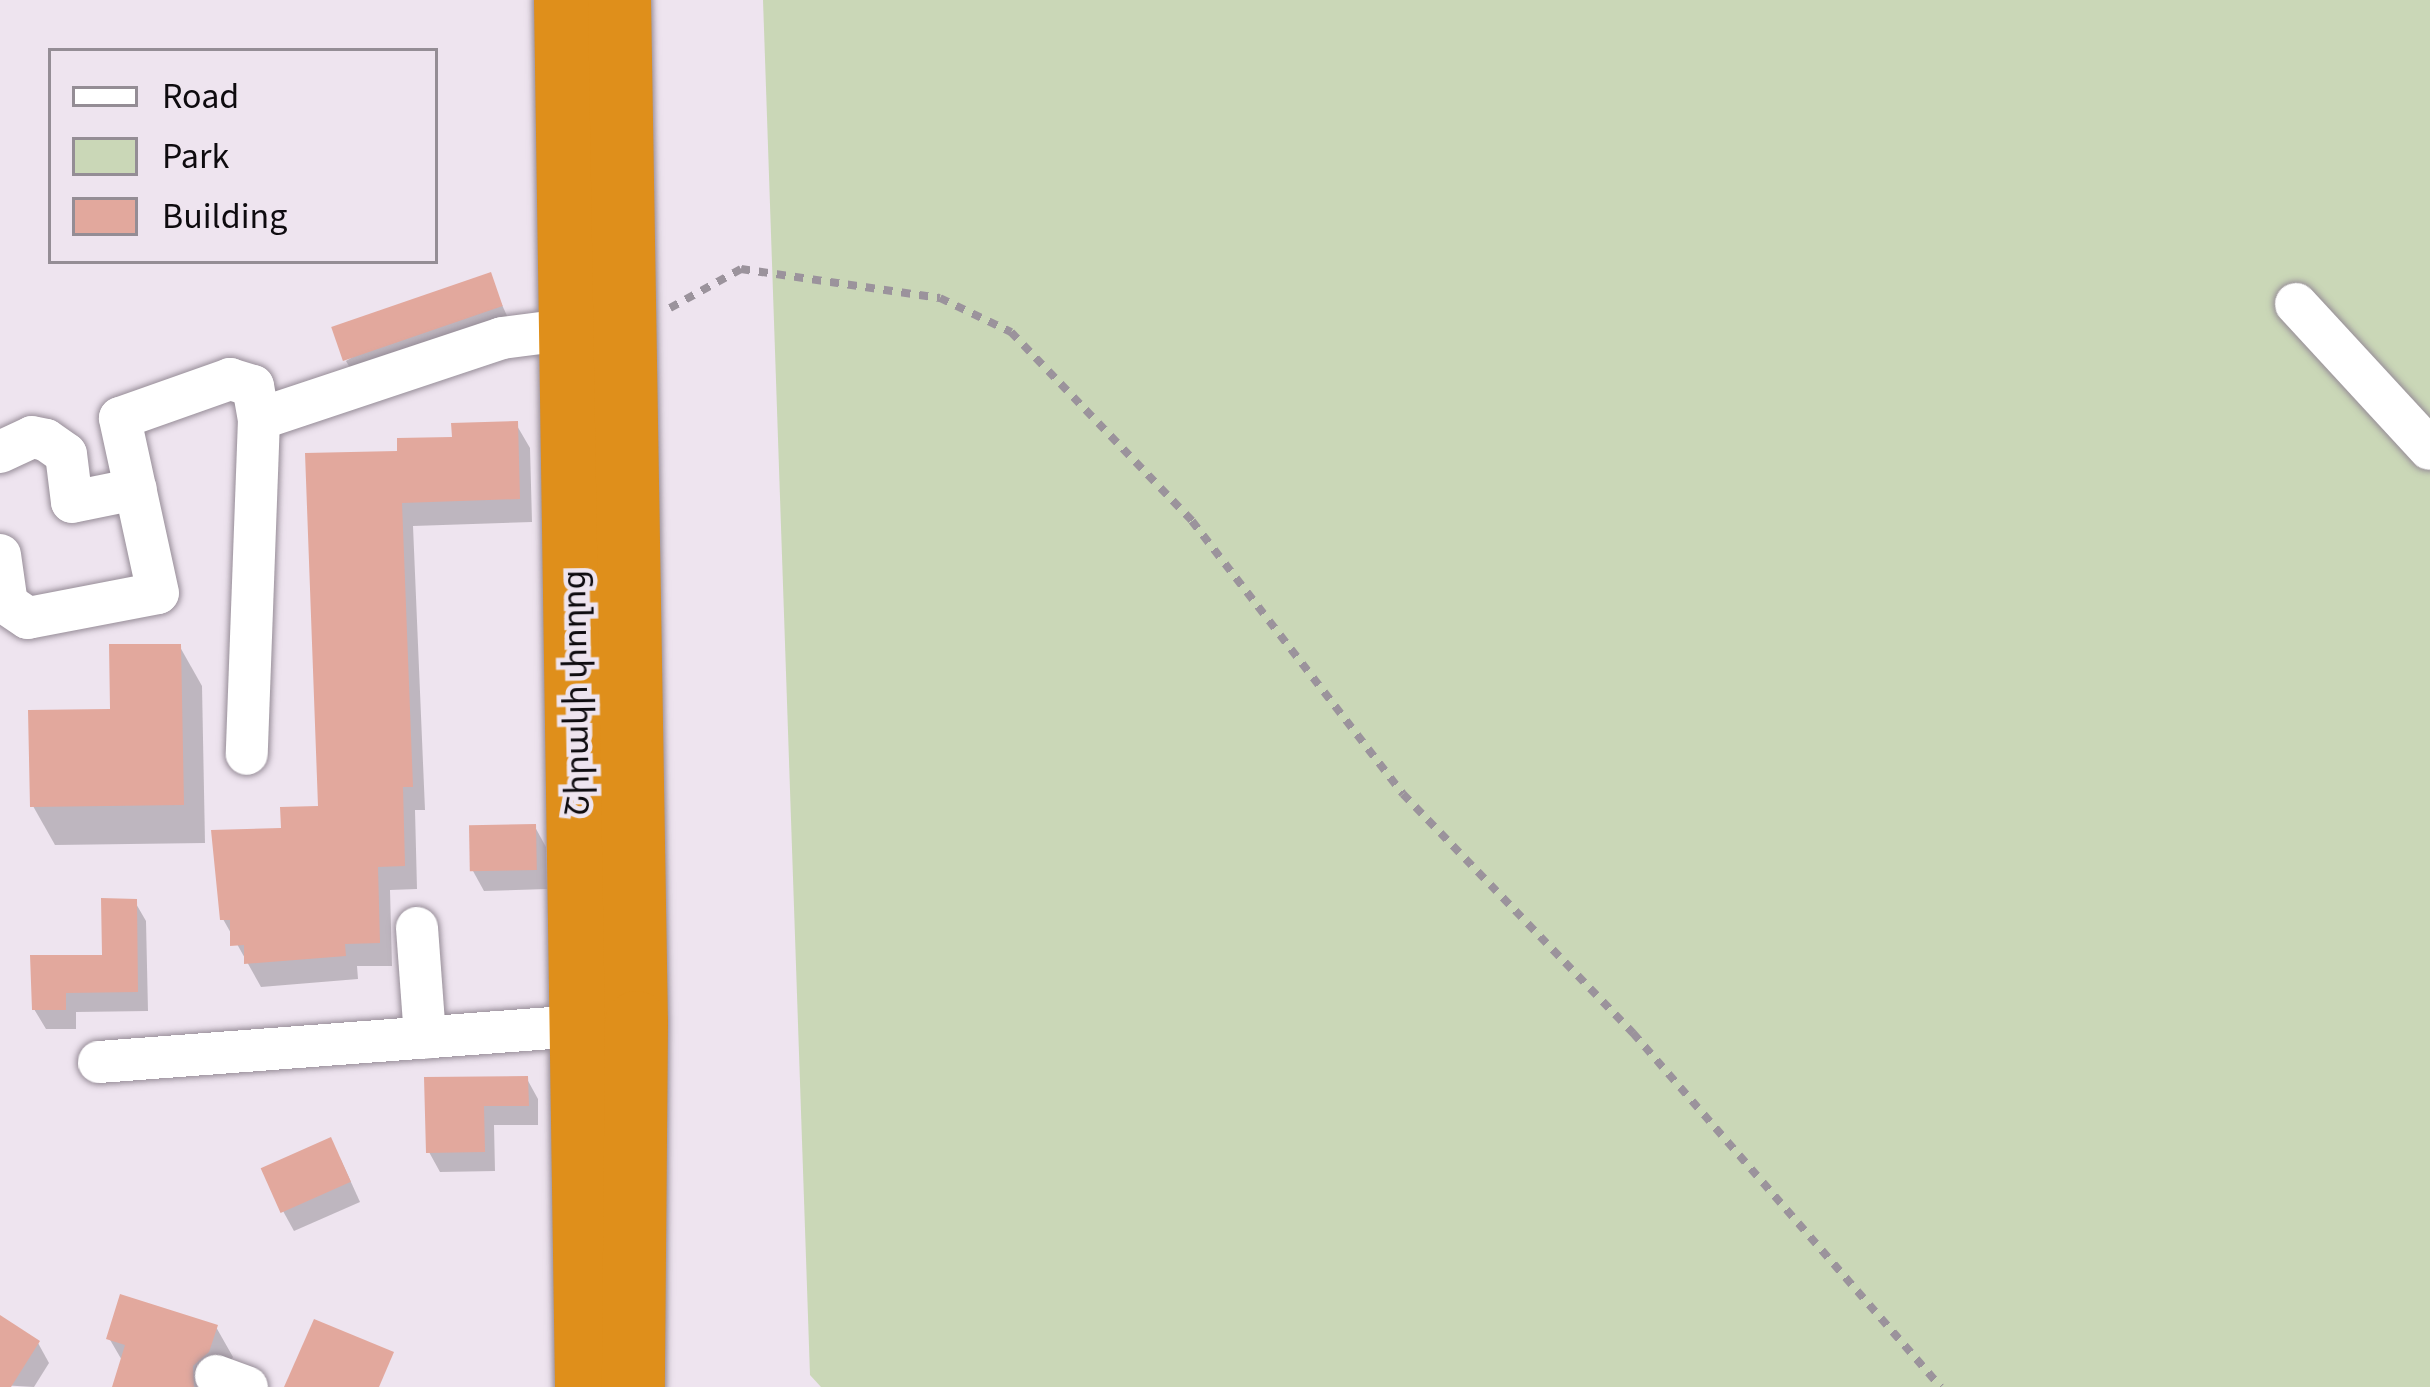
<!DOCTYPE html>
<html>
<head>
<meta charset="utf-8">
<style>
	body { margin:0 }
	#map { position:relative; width:2430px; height:1387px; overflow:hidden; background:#eee4ef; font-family:"Source Sans 3","Noto Sans Armenian",sans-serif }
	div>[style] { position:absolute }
	.green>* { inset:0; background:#cad7b7 }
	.shadow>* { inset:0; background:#0003 }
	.building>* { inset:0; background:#e2a89d; transform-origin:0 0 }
	.path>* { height:8px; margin-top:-4px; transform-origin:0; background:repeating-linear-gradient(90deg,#9b939c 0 9px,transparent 0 18px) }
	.roads { filter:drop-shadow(0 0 3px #968c97) drop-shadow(0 0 3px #968c97) }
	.minor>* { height:42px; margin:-21px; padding:0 21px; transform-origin:21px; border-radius:21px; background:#fff }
	.highway>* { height:63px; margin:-31.5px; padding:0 31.5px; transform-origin:31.5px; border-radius:31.5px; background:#df8f1b }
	span { translate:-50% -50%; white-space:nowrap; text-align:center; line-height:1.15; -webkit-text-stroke:9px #eee4ef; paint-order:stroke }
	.street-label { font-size:33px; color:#0e0b0f }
	.legend { position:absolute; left:48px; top:48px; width:390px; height:216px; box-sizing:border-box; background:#eee4ef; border:3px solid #948d95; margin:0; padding:15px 21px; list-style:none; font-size:36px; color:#0e0b0f }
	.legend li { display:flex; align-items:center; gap:24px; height:60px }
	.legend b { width:60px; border:3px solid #948d95 }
</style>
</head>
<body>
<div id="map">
	<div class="green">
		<i style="clip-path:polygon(763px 0,2430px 0,2430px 1387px,821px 1387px,810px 1375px)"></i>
	</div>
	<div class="shadow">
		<i style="clip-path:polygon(489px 276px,512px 327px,357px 380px,346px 361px)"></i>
		<i style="clip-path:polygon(516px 424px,530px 448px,532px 522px,413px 526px,425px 810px,415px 810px,417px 889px,390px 890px,392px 966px,357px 966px,358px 979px,261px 987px,223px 919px,214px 833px,284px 831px,321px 809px,400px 454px)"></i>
		<i style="clip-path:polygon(180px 647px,202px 686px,205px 843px,55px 845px,33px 806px)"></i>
		<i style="clip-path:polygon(535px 827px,546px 847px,547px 889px,484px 891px,473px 871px)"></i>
		<i style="clip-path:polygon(135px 902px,146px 921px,148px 1011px,76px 1012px,76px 1029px,46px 1029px,34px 1009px,105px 958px)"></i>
		<i style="clip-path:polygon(527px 1079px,538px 1099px,538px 1125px,494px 1125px,495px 1171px,440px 1172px,429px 1152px,427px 1080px)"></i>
		<i style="clip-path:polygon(341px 1160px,360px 1202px,294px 1231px,283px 1211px)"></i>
		<i style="clip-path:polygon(0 1319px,38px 1343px,49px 1363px,34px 1387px,0 1385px)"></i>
		<i style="clip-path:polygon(216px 1327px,233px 1357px,220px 1387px,115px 1387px,123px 1362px,109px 1338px)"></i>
	</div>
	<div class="building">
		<i style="left:491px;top:272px;width:36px;height:169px;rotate:71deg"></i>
		<i style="clip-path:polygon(518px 421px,520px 499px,402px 503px,413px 787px,403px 787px,405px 866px,378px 867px,380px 943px,345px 944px,346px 956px,244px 964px,244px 945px,230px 946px,230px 920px,220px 920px,211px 830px,281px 828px,280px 807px,318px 806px,305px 453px,397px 451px,397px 438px,452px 437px,451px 423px)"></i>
		<i style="clip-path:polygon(109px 644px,181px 644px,184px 805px,30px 807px,28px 710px,110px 709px)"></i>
		<i style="left:536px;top:824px;width:46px;height:67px;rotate:89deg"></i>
		<i style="clip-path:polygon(101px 898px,137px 899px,138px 992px,66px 993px,66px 1010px,32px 1010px,30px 955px,102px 955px)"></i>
		<i style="clip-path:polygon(528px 1076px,529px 1106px,484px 1106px,485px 1152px,426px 1153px,424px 1077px)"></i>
		<i style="left:331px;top:1137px;width:49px;height:77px;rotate:66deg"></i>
		<i style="clip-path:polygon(120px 1294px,218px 1325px,209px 1352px,193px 1366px,194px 1387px,112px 1387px,125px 1345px,106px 1339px)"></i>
		<i style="clip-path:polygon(0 1315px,40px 1341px,11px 1387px,0 1387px)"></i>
		<i style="clip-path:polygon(314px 1319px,394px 1352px,379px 1387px,284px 1387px)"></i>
	</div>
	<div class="path">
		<i style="left:670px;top:308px;width:81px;rotate:-28.8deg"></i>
		<i style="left:741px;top:269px;width:201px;rotate:8.3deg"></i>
		<i style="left:940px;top:298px;width:79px;rotate:25.6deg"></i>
		<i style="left:1011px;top:332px;width:262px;rotate:46.2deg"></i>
		<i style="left:1192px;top:521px;width:345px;rotate:52.3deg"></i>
		<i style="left:1403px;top:794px;width:332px;rotate:46.1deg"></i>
		<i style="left:1633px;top:1033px;width:469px;rotate:49deg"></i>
	</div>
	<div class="roads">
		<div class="minor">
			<i style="left:2296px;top:304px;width:197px;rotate:47.3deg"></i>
			<i style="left:259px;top:419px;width:256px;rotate:-18.4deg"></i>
			<i style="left:502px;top:338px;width:70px;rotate:-7.4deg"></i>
			<i style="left:0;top:452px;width:35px;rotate:-25deg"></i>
			<i style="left:32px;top:437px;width:14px;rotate:12deg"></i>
			<i style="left:46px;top:440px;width:24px;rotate:35deg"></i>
			<i style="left:66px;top:454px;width:48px;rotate:82.9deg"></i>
			<i style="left:72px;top:502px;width:65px;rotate:-11.5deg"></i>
			<i style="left:0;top:555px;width:49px;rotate:81.9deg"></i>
			<i style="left:7px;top:604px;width:25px;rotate:34deg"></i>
			<i style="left:28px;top:618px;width:132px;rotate:-10.9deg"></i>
			<i style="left:158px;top:593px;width:179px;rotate:-102.3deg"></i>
			<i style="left:120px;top:418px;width:117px;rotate:-19.5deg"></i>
			<i style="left:230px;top:379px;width:24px;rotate:17deg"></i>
			<i style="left:253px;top:386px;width:34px;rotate:80deg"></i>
			<i style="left:259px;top:419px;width:335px;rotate:92.1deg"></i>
			<i style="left:417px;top:928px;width:110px;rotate:85.8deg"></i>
			<i style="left:99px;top:1062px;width:485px;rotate:-4.3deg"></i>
			<i style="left:216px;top:1376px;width:33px;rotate:20deg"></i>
		</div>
		<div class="highway">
			<i style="left:565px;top:0;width:1387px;rotate:89.13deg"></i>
			<i style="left:619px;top:0;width:1022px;rotate:89.05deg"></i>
			<i style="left:636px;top:1022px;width:365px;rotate:90.5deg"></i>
		</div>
	</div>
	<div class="street-label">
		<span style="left:577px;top:693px;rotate:-91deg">Շիրակի փողոց</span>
	</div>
	<ul class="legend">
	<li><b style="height:15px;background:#fff"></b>Road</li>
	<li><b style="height:33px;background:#cad7b7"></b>Park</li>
	<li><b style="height:33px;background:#e2a89d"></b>Building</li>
	</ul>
</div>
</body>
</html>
